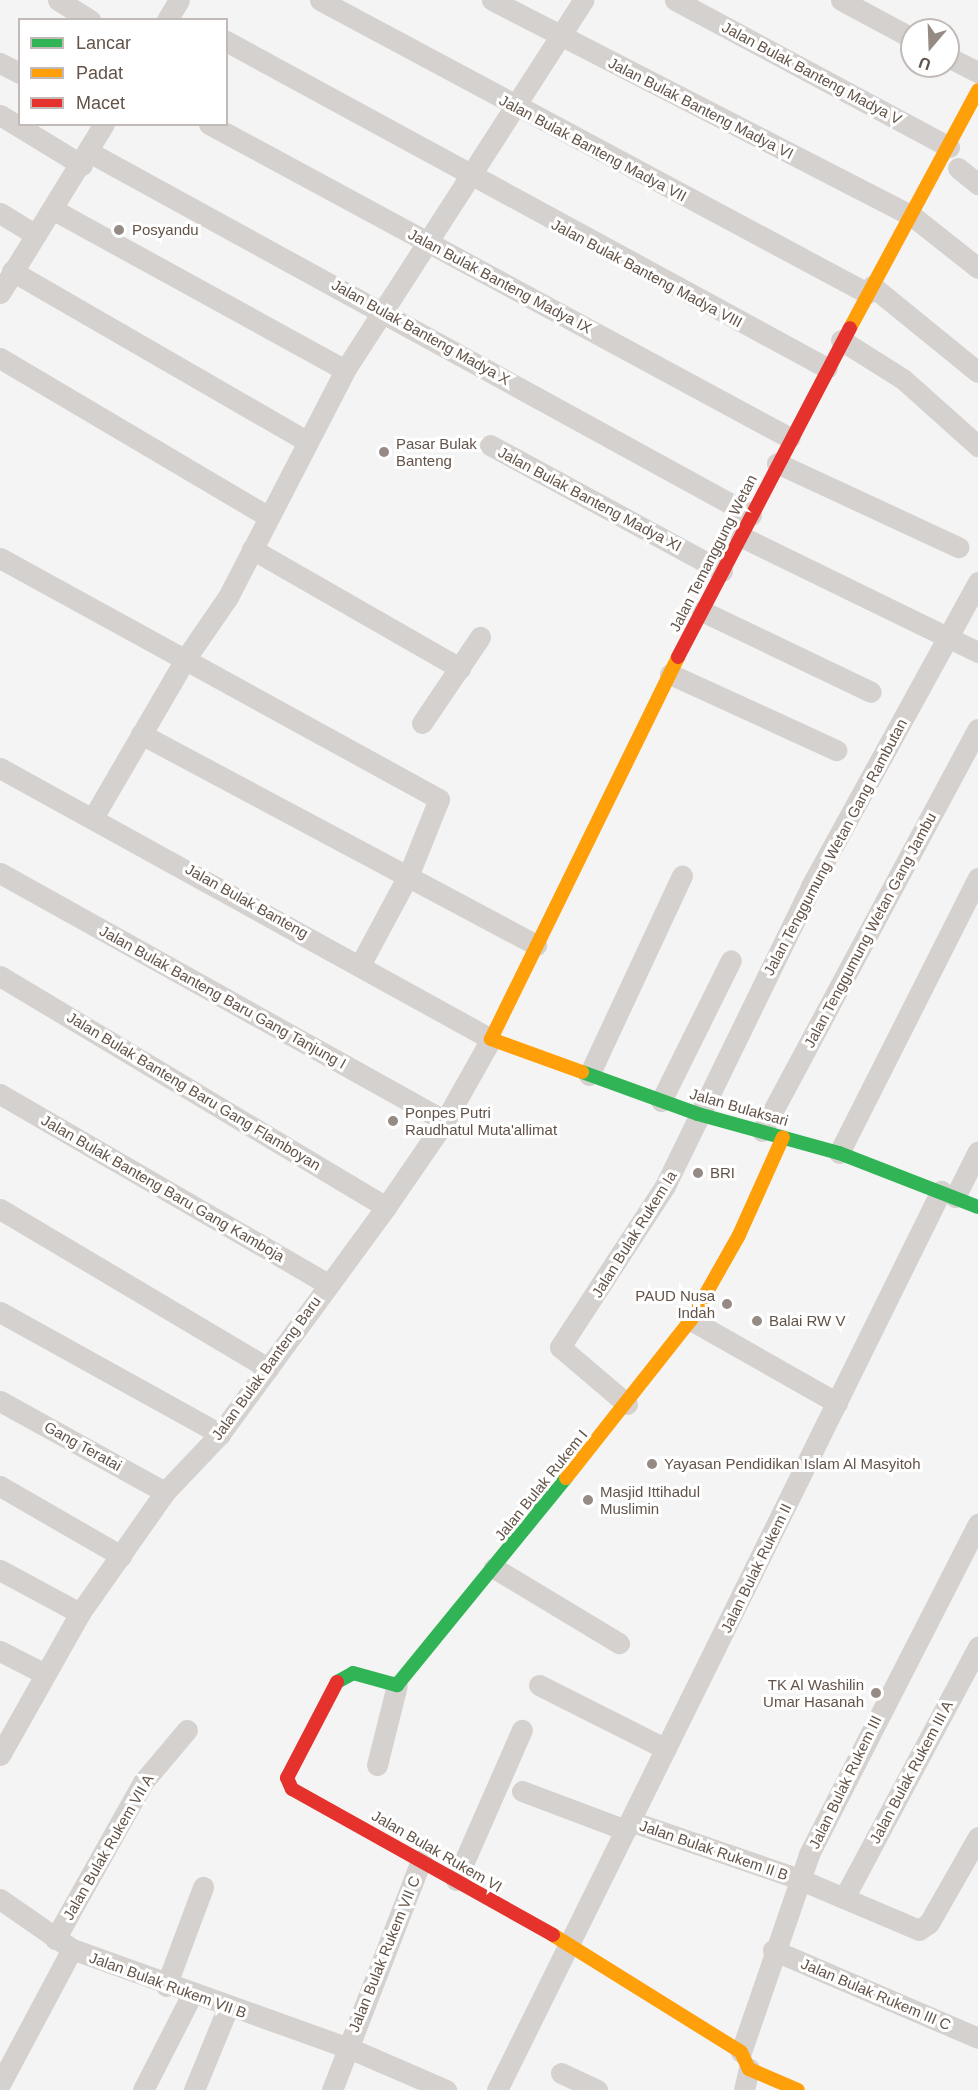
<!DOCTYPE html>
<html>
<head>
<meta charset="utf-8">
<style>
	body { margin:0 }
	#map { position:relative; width:978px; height:2090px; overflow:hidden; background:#f4f4f4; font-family:Helvetica,sans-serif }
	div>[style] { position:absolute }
	.street>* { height:21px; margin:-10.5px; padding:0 10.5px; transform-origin:10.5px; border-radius:10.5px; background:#d5d1cf }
	.fast>* { height:14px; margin:-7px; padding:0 7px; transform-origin:7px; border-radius:7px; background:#30b455 }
	.slow>* { height:14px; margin:-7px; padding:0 7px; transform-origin:7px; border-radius:7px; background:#ff9f0a }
	.jam>* { height:14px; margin:-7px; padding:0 7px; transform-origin:7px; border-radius:7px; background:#e5322d }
	.dots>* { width:16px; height:16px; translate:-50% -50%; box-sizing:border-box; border:3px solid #fff; border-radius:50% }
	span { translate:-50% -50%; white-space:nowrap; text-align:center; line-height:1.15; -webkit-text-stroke:6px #fff; paint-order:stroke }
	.street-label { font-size:15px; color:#635348 }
	.poi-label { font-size:15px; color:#635348 }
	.left { translate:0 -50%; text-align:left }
	.right { translate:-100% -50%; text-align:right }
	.legend { position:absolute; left:18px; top:18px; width:210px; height:108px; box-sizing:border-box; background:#fff; border:2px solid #c1bab6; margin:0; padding:8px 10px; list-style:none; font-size:18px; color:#635348 }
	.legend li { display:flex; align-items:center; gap:12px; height:30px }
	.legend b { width:30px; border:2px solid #c1bab6 }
	.north { position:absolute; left:900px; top:18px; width:60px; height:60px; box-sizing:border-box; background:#fff; border:2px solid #c1bab6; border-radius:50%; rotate:199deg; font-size:16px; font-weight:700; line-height:24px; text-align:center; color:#635348 }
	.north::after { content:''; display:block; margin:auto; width:21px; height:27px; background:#968b84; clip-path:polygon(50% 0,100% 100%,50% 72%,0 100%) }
</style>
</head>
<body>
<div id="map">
	<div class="street">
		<i style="left:58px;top:0;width:38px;rotate:32deg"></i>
		<i style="left:320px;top:0;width:621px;rotate:28.18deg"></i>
		<i style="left:492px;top:0;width:471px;rotate:27.2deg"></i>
		<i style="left:911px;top:215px;width:85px;rotate:38.3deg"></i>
		<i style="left:675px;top:0;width:311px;rotate:28.2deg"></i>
		<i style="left:841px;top:0;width:81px;rotate:28.2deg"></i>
		<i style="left:167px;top:20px;width:23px;rotate:-59deg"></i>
		<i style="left:226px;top:41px;width:684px;rotate:28.55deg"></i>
		<i style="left:948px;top:57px;width:34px;rotate:27deg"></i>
		<i style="left:0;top:63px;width:22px;rotate:27deg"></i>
		<i style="left:0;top:115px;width:96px;rotate:31.4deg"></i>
		<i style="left:209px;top:124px;width:660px;rotate:28.39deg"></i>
		<i style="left:89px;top:152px;width:755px;rotate:28.74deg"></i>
		<i style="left:958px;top:168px;width:26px;rotate:39deg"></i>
		<i style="left:54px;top:210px;width:332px;rotate:28.8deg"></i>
		<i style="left:0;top:213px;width:42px;rotate:31.4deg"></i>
		<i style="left:12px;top:271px;width:340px;rotate:30deg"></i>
		<i style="left:872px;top:286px;width:136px;rotate:39.1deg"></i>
		<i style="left:0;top:293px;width:198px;rotate:-58.4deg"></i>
		<i style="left:841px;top:340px;width:73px;rotate:32.2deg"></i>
		<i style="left:903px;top:379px;width:101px;rotate:41.8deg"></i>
		<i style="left:0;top:358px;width:312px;rotate:30.6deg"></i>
		<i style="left:490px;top:445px;width:264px;rotate:28.5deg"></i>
		<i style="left:777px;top:463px;width:200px;rotate:24.9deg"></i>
		<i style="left:740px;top:536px;width:265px;rotate:26deg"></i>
		<i style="left:252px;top:549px;width:240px;rotate:29.8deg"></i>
		<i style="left:0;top:558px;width:501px;rotate:28.77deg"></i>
		<i style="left:439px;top:799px;width:81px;rotate:111.8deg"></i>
		<i style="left:409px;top:874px;width:103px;rotate:118.3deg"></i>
		<i style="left:702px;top:611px;width:187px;rotate:25.6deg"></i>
		<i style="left:670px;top:674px;width:183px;rotate:24.6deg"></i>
		<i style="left:422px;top:723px;width:104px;rotate:-56deg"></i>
		<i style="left:141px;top:734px;width:448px;rotate:28.1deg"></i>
		<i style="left:0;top:768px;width:561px;rotate:28.9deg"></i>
		<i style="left:491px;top:1039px;width:94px;rotate:119.3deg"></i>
		<i style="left:445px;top:1121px;width:104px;rotate:124.5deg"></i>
		<i style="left:386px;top:1207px;width:281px;rotate:126.2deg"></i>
		<i style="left:220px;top:1434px;width:80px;rotate:133.5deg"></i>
		<i style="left:165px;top:1492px;width:148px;rotate:125.1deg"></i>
		<i style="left:80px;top:1613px;width:163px;rotate:119.4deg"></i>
		<i style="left:94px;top:816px;width:183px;rotate:-59.8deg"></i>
		<i style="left:186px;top:658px;width:74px;rotate:-55.5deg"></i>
		<i style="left:228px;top:597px;width:255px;rotate:-62.7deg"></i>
		<i style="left:345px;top:370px;width:440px;rotate:-57.2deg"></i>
		<i style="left:0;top:873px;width:509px;rotate:29.13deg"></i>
		<i style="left:0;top:976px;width:450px;rotate:30.9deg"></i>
		<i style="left:589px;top:1075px;width:220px;rotate:-65deg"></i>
		<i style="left:0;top:1094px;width:377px;rotate:30.1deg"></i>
		<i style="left:661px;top:1101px;width:157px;rotate:-63.6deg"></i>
		<i style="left:762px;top:1131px;width:456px;rotate:-61.8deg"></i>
		<i style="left:839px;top:1153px;width:308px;rotate:-63.2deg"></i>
		<i style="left:955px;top:1197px;width:51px;rotate:-63.4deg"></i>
		<i style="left:0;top:1209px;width:312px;rotate:30.7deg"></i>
		<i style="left:0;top:1312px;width:252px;rotate:29deg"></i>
		<i style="left:691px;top:1320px;width:168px;rotate:29.6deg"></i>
		<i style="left:0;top:1401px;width:188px;rotate:28.9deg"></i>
		<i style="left:627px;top:1404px;width:88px;rotate:-139.6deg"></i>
		<i style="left:560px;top:1347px;width:192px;rotate:-56.9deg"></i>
		<i style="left:665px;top:1186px;width:334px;rotate:-64deg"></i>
		<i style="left:811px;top:886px;width:347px;rotate:-61.2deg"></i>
		<i style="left:0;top:1486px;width:140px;rotate:30deg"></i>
		<i style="left:494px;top:1568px;width:146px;rotate:31deg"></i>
		<i style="left:0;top:1570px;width:91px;rotate:28.3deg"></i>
		<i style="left:0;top:1651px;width:48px;rotate:27.1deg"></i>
		<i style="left:539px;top:1685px;width:142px;rotate:26.7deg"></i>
		<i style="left:377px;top:1765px;width:82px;rotate:-76deg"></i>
		<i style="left:522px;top:1791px;width:111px;rotate:20.6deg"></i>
		<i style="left:630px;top:1821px;width:179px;rotate:18.9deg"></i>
		<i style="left:799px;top:1879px;width:130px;rotate:23deg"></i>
		<i style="left:919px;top:1930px;width:12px;rotate:-35deg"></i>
		<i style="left:929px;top:1923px;width:99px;rotate:-60.3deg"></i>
		<i style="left:456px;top:1880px;width:164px;rotate:-66.3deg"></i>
		<i style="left:844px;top:1898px;width:285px;rotate:-61.9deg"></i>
		<i style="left:0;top:1899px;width:88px;rotate:34.8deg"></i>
		<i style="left:72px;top:1949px;width:294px;rotate:19.7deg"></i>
		<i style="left:349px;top:2048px;width:106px;rotate:23.4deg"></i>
		<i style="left:55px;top:1939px;width:180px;rotate:-60.7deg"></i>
		<i style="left:143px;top:1782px;width:68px;rotate:-49.8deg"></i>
		<i style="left:773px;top:1950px;width:223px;rotate:23.2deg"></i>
		<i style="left:166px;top:1986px;width:106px;rotate:-69.5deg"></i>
		<i style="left:741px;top:2052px;width:209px;rotate:-71deg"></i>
		<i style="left:809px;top:1854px;width:371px;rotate:-62.9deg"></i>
		<i style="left:561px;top:2073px;width:40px;rotate:25deg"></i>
		<i style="left:0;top:2084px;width:153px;rotate:-61.9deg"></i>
		<i style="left:143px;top:2090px;width:106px;rotate:-62.9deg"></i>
		<i style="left:194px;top:2090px;width:90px;rotate:-67.7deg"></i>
		<i style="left:332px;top:2090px;width:247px;rotate:-68.8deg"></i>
		<i style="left:497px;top:2090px;width:1003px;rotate:-63.72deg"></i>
		<i style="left:744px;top:2090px;width:22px;rotate:-77deg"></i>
	</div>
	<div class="fast">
		<i style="left:582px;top:1072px;width:123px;rotate:19.9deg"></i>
		<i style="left:698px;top:1114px;width:146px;rotate:15.5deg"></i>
		<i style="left:839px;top:1153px;width:149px;rotate:21.2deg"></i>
		<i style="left:337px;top:1682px;width:18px;rotate:-29deg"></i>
		<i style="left:353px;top:1673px;width:46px;rotate:15.3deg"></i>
		<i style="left:397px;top:1685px;width:267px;rotate:-50.8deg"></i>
	</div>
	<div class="slow">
		<i style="left:850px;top:328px;width:270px;rotate:-61.7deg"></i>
		<i style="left:582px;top:1072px;width:97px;rotate:-160.1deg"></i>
		<i style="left:491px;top:1039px;width:425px;rotate:-63.9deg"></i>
		<i style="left:566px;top:1478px;width:201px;rotate:-51.7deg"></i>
		<i style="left:691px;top:1320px;width:98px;rotate:-60.5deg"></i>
		<i style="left:739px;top:1235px;width:107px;rotate:-65.8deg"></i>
		<i style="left:553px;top:1935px;width:221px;rotate:31.9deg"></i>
		<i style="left:741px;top:2052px;width:19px;rotate:65deg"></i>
		<i style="left:749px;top:2069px;width:53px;rotate:23.2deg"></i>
	</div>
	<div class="jam">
		<i style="left:678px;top:657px;width:371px;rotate:-62.4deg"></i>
		<i style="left:337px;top:1682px;width:108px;rotate:117.5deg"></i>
		<i style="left:287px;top:1778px;width:12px;rotate:66deg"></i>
		<i style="left:292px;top:1789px;width:299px;rotate:29.2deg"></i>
	</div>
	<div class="dots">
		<i style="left:119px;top:230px;background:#968b84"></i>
		<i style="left:384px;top:452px;background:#968b84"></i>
		<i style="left:393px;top:1121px;background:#968b84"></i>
		<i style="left:698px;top:1173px;background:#968b84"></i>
		<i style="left:727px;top:1304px;background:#968b84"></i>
		<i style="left:757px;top:1321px;background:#968b84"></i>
		<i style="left:652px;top:1464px;background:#968b84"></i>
		<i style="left:588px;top:1500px;background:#968b84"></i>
		<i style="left:876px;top:1693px;background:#968b84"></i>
	</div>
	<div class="street-label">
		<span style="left:812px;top:73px;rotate:28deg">Jalan Bulak Banteng Madya V</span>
		<span style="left:701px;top:108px;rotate:27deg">Jalan Bulak Banteng Madya VI</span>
		<span style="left:593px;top:148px;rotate:28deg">Jalan Bulak Banteng Madya VII</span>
		<span style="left:647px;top:273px;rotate:28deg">Jalan Bulak Banteng Madya VIII</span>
		<span style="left:500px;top:281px;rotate:28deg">Jalan Bulak Banteng Madya IX</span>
		<span style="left:421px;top:332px;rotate:29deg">Jalan Bulak Banteng Madya X</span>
		<span style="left:590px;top:499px;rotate:28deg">Jalan Bulak Banteng Madya XI</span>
		<span style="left:713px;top:553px;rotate:-63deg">Jalan Temanggung Wetan</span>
		<span style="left:835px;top:847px;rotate:-62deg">Jalan Tenggumung Wetan Gang Rambutan</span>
		<span style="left:247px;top:901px;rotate:29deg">Jalan Bulak Banteng</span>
		<span style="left:870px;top:930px;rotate:-62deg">Jalan Tenggumung Wetan Gang Jambu</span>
		<span style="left:223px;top:997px;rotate:29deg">Jalan Bulak Banteng Baru Gang Tanjung I</span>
		<span style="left:194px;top:1091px;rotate:31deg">Jalan Bulak Banteng Baru Gang Flamboyan</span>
		<span style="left:739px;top:1107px;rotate:16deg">Jalan Bulaksari</span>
		<span style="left:163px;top:1188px;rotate:30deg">Jalan Bulak Banteng Baru Gang Kamboja</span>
		<span style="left:634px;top:1234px;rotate:-58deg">Jalan Bulak Rukem Ia</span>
		<span style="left:266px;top:1368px;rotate:-54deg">Jalan Bulak Banteng Baru</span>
		<span style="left:83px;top:1446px;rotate:29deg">Gang Teratai</span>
		<span style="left:541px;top:1485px;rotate:-51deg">Jalan Bulak Rukem I</span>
		<span style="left:756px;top:1568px;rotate:-64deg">Jalan Bulak Rukem II</span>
		<span style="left:911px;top:1772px;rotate:-62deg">Jalan Bulak Rukem III A</span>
		<span style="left:845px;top:1782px;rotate:-64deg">Jalan Bulak Rukem III</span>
		<span style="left:108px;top:1847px;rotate:-60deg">Jalan Bulak Rukem VII A</span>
		<span style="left:714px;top:1850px;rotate:19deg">Jalan Bulak Rukem II B</span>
		<span style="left:437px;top:1851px;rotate:30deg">Jalan Bulak Rukem VI</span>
		<span style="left:384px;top:1954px;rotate:-68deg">Jalan Bulak Rukem VII C</span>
		<span style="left:168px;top:1985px;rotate:20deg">Jalan Bulak Rukem VII B</span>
		<span style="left:876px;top:1994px;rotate:23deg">Jalan Bulak Rukem III C</span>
	</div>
	<div class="poi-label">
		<span class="left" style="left:132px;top:230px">Posyandu</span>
		<span class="left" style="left:396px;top:452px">Pasar Bulak<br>Banteng</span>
		<span class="left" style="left:405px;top:1121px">Ponpes Putri<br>Raudhatul Muta'allimat</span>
		<span class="left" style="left:710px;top:1173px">BRI</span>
		<span class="right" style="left:715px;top:1304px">PAUD Nusa<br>Indah</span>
		<span class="left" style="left:769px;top:1321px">Balai RW V</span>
		<span class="left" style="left:664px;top:1464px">Yayasan Pendidikan Islam Al Masyitoh</span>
		<span class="left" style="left:600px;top:1500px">Masjid Ittihadul<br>Muslimin</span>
		<span class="right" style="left:864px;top:1693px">TK Al Washilin<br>Umar Hasanah</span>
	</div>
	<ul class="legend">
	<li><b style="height:8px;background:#30b455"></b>Lancar</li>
	<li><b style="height:8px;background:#ff9f0a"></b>Padat</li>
	<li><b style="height:8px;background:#e5322d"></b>Macet</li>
	</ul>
	<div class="north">U</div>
</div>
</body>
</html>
